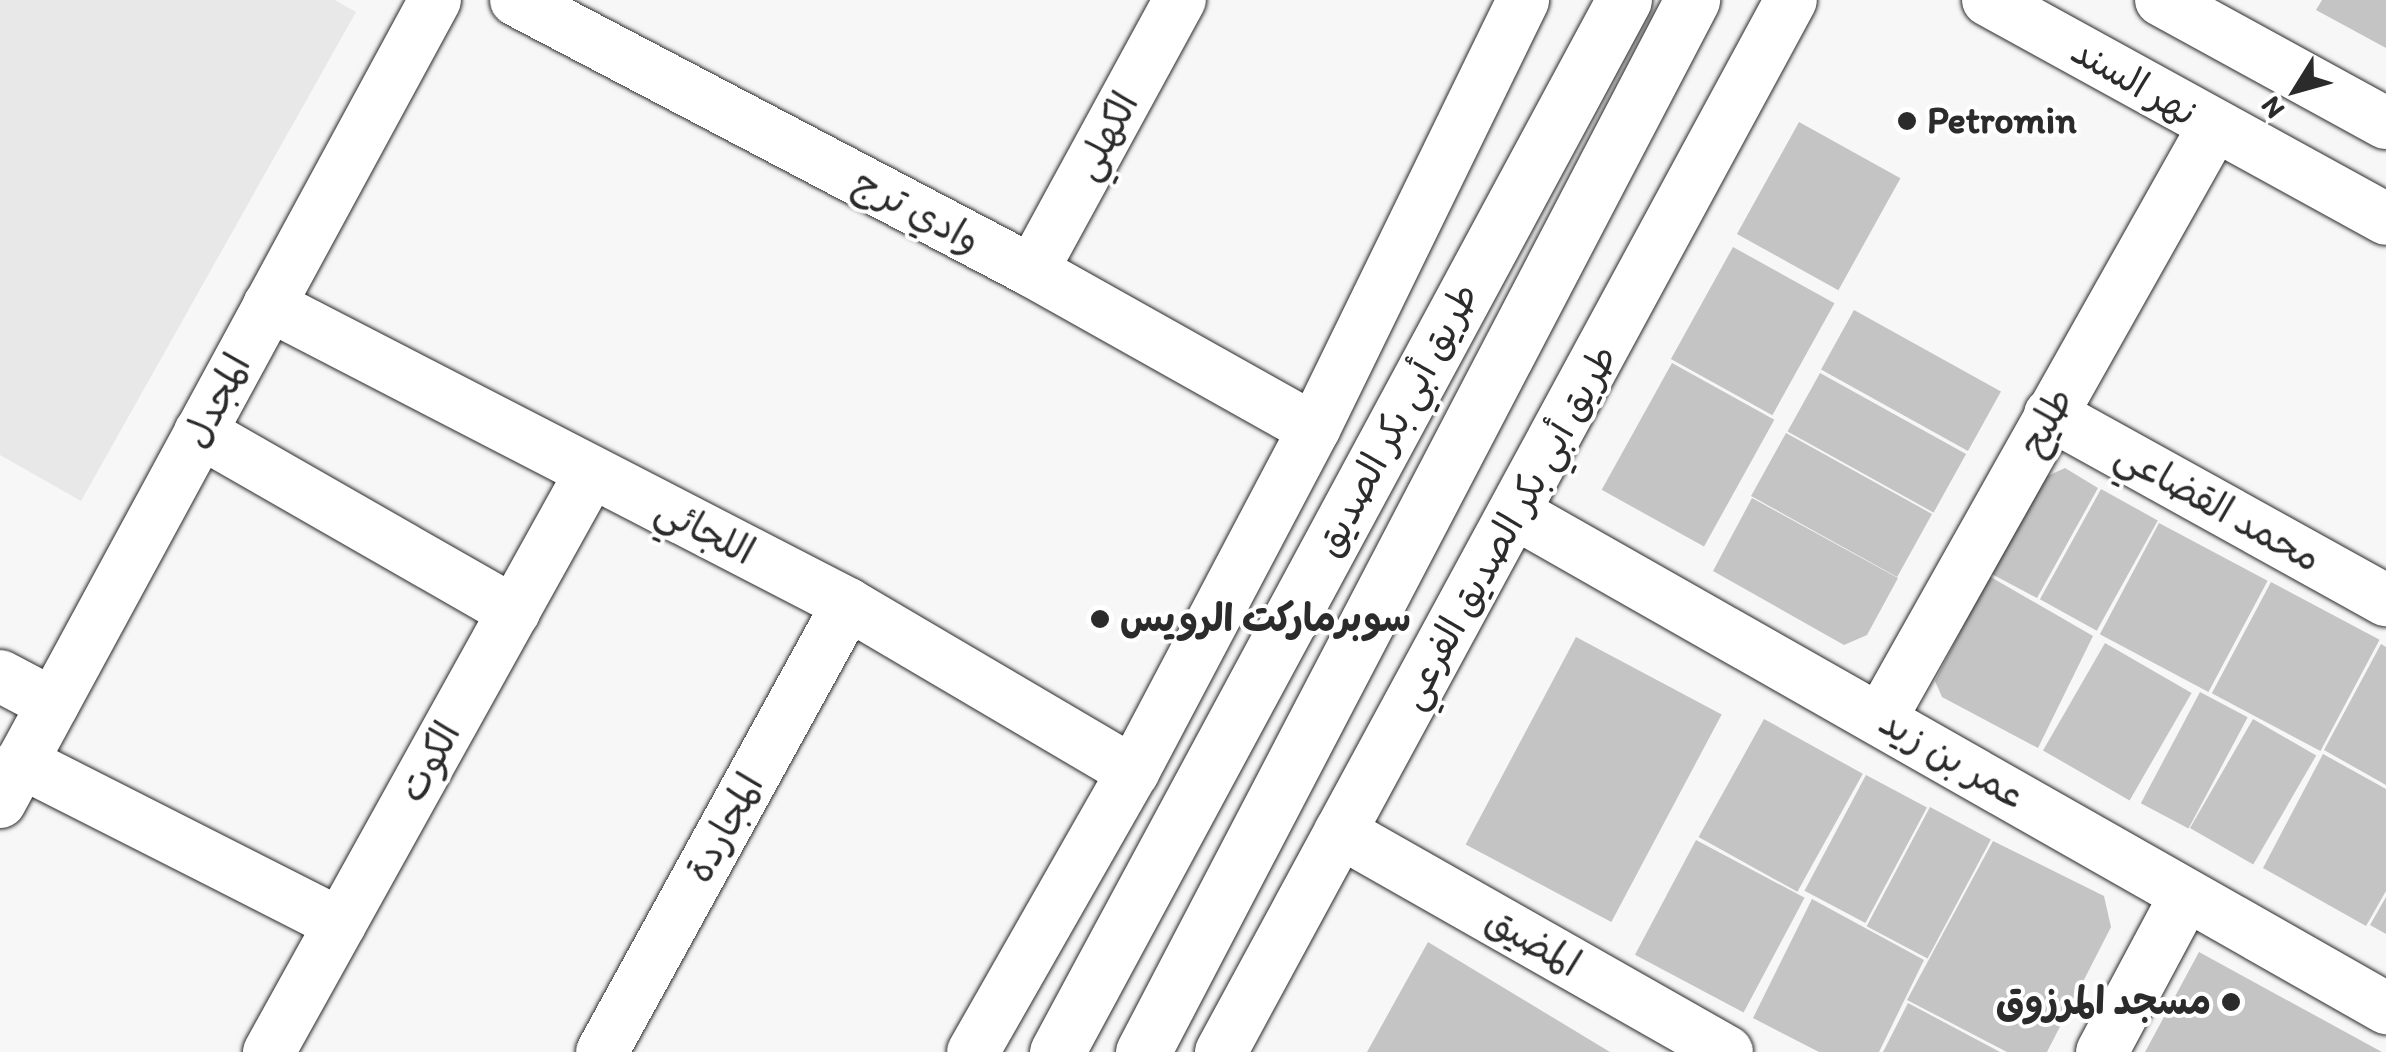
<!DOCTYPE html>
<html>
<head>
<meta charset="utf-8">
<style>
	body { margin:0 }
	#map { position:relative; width:2386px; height:1052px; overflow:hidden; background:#f7f7f7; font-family:Itim,"Playpen Sans Arabic",sans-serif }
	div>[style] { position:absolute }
	.built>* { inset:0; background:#e8e8e8 }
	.building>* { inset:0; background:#c4c4c4; transform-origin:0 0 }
	.roads { filter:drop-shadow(0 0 2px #2b2b2b) drop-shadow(0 0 2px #2b2b2b) }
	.minor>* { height:52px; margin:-26px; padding:0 26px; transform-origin:26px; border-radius:26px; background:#fff }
	.major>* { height:55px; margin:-27.5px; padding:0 27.5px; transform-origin:27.5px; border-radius:27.5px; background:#fff }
	.dots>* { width:28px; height:28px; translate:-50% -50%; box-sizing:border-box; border:5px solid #fff; border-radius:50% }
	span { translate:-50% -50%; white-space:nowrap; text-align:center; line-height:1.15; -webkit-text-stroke:8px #fff; paint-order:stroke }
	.street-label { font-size:38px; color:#2b2b2b }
	.poi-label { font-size:38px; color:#2b2b2b; font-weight:700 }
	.left { translate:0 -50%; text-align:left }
	.right { translate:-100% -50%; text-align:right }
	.north { position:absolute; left:2246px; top:40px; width:100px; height:100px; -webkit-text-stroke:8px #fff; paint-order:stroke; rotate:233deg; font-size:28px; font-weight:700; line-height:40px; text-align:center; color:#2b2b2b }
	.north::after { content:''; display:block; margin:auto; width:35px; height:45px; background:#2b2b2b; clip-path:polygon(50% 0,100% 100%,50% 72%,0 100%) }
</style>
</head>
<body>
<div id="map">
	<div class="built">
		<i style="clip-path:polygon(0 0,335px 0,356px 12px,81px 501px,0 455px)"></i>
	</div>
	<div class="building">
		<i style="clip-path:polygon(2322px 0,2386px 0,2386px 48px,2316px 10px)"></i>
		<i style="left:1799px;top:122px;width:116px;height:128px;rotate:29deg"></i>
		<i style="left:1733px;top:247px;width:116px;height:128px;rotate:29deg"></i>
		<i style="left:1854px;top:310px;width:168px;height:68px;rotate:29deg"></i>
		<i style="left:1672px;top:363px;width:117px;height:145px;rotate:29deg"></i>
		<i style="left:1820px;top:373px;width:167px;height:67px;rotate:29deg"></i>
		<i style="left:1786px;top:433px;width:167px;height:72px;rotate:29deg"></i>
		<i style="clip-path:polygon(2065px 468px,2098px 488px,2037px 598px,1988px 572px,2043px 478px)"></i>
		<i style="left:2101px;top:489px;width:65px;height:126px;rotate:29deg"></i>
		<i style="clip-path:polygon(1752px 498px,1898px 578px,1867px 635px,1844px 645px,1713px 571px)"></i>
		<i style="left:2159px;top:523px;width:123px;height:126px;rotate:28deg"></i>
		<i style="clip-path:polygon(1989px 576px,2093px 636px,2038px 748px,1942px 697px,1935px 681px)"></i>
		<i style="left:2271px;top:582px;width:123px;height:126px;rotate:28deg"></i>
		<i style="left:1576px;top:637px;width:165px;height:235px;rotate:28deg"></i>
		<i style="left:2105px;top:643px;width:100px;height:124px;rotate:30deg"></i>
		<i style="clip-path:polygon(2381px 644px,2386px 647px,2386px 785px,2324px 750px)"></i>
		<i style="left:2200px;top:692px;width:54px;height:126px;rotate:28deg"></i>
		<i style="left:1764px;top:719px;width:113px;height:135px;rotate:29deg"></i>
		<i style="left:2253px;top:719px;width:73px;height:126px;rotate:30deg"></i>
		<i style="clip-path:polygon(2323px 754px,2386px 789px,2386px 891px,2366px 926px,2263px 868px)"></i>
		<i style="left:1866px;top:775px;width:69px;height:131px;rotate:28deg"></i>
		<i style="left:1930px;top:807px;width:69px;height:135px;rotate:28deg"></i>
		<i style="left:1696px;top:840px;width:123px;height:130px;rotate:28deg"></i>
		<i style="clip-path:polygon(1993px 841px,2104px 896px,2111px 927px,2047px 1052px,2007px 1052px,1907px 1000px)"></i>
		<i style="clip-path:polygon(2386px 897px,2386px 934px,2370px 925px)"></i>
		<i style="clip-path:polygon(1812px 899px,1924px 960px,1879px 1052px,1819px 1052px,1753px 1018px)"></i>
		<i style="clip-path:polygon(1428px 942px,1610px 1052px,1367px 1052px)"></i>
		<i style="clip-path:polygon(2199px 952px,2382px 1052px,2145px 1052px)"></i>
		<i style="clip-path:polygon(1908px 1003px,2000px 1052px,1883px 1052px)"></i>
	</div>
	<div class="roads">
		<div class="minor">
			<i style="left:516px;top:0;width:583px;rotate:27.71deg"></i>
			<i style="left:1032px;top:271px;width:323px;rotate:29.3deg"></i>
			<i style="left:1988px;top:0;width:454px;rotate:28.8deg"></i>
			<i style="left:2161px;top:0;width:256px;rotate:28.7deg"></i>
			<i style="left:1032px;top:271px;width:309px;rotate:-61.4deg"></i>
			<i style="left:269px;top:305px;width:652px;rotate:27.31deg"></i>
			<i style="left:848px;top:604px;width:331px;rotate:30.5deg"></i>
			<i style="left:2050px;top:414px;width:384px;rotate:29deg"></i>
			<i style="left:200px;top:432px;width:362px;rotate:29.8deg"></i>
			<i style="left:1517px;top:514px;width:1000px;rotate:29.62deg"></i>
			<i style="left:0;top:676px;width:60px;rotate:27.8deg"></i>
			<i style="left:1881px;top:718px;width:677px;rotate:-60.63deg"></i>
			<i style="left:21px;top:762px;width:358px;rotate:26.9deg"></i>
			<i style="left:0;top:802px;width:912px;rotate:-61.52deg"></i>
			<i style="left:1340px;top:832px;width:445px;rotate:29.6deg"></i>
			<i style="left:269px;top:1052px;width:663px;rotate:-60.96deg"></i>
			<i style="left:602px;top:1052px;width:511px;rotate:-61.23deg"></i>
			<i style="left:973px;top:1052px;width:322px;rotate:-60.3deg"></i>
			<i style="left:1133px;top:772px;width:388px;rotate:-62.2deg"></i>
			<i style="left:1314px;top:429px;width:477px;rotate:-64deg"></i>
			<i style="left:1221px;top:1052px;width:1196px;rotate:-61.55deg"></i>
			<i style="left:2102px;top:1052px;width:178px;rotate:-61.9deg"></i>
		</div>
		<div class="major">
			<i style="left:1057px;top:1052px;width:1195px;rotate:-61.68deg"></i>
			<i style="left:1143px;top:1052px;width:1187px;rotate:-62.44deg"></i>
		</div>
	</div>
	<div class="dots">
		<i style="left:1907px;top:121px;background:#2b2b2b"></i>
		<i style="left:1100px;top:619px;background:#2b2b2b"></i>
		<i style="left:2231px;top:1002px;background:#2b2b2b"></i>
	</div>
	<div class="street-label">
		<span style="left:2134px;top:82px;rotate:30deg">نهر السند</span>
		<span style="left:1106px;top:136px;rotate:-61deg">الكهلي</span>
		<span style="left:917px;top:211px;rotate:28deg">وادي ترج</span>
		<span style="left:217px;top:401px;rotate:-62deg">المجدل</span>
		<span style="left:1397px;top:420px;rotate:-62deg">طريق أبي بكر الصديق</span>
		<span style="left:2046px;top:422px;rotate:-61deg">طليح</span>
		<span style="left:2218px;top:507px;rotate:29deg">محمد القضاعي</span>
		<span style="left:1508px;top:527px;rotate:-61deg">طريق أبي بكر الصديق الفرعي</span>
		<span style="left:705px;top:531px;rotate:27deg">اللجائي</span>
		<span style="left:1952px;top:759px;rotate:30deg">عمر بن زيد</span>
		<span style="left:430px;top:762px;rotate:-61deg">الكوت</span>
		<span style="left:725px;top:828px;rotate:-61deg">المجاردة</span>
		<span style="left:1533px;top:942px;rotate:30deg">المضيق</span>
	</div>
	<div class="poi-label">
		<span class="left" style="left:1927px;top:121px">Petromin</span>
		<span class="left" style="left:1120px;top:619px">سوبرماركت الرويس</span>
		<span class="right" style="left:2211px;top:1002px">مسجد المرزوق</span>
	</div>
	<div class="north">N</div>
</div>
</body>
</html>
